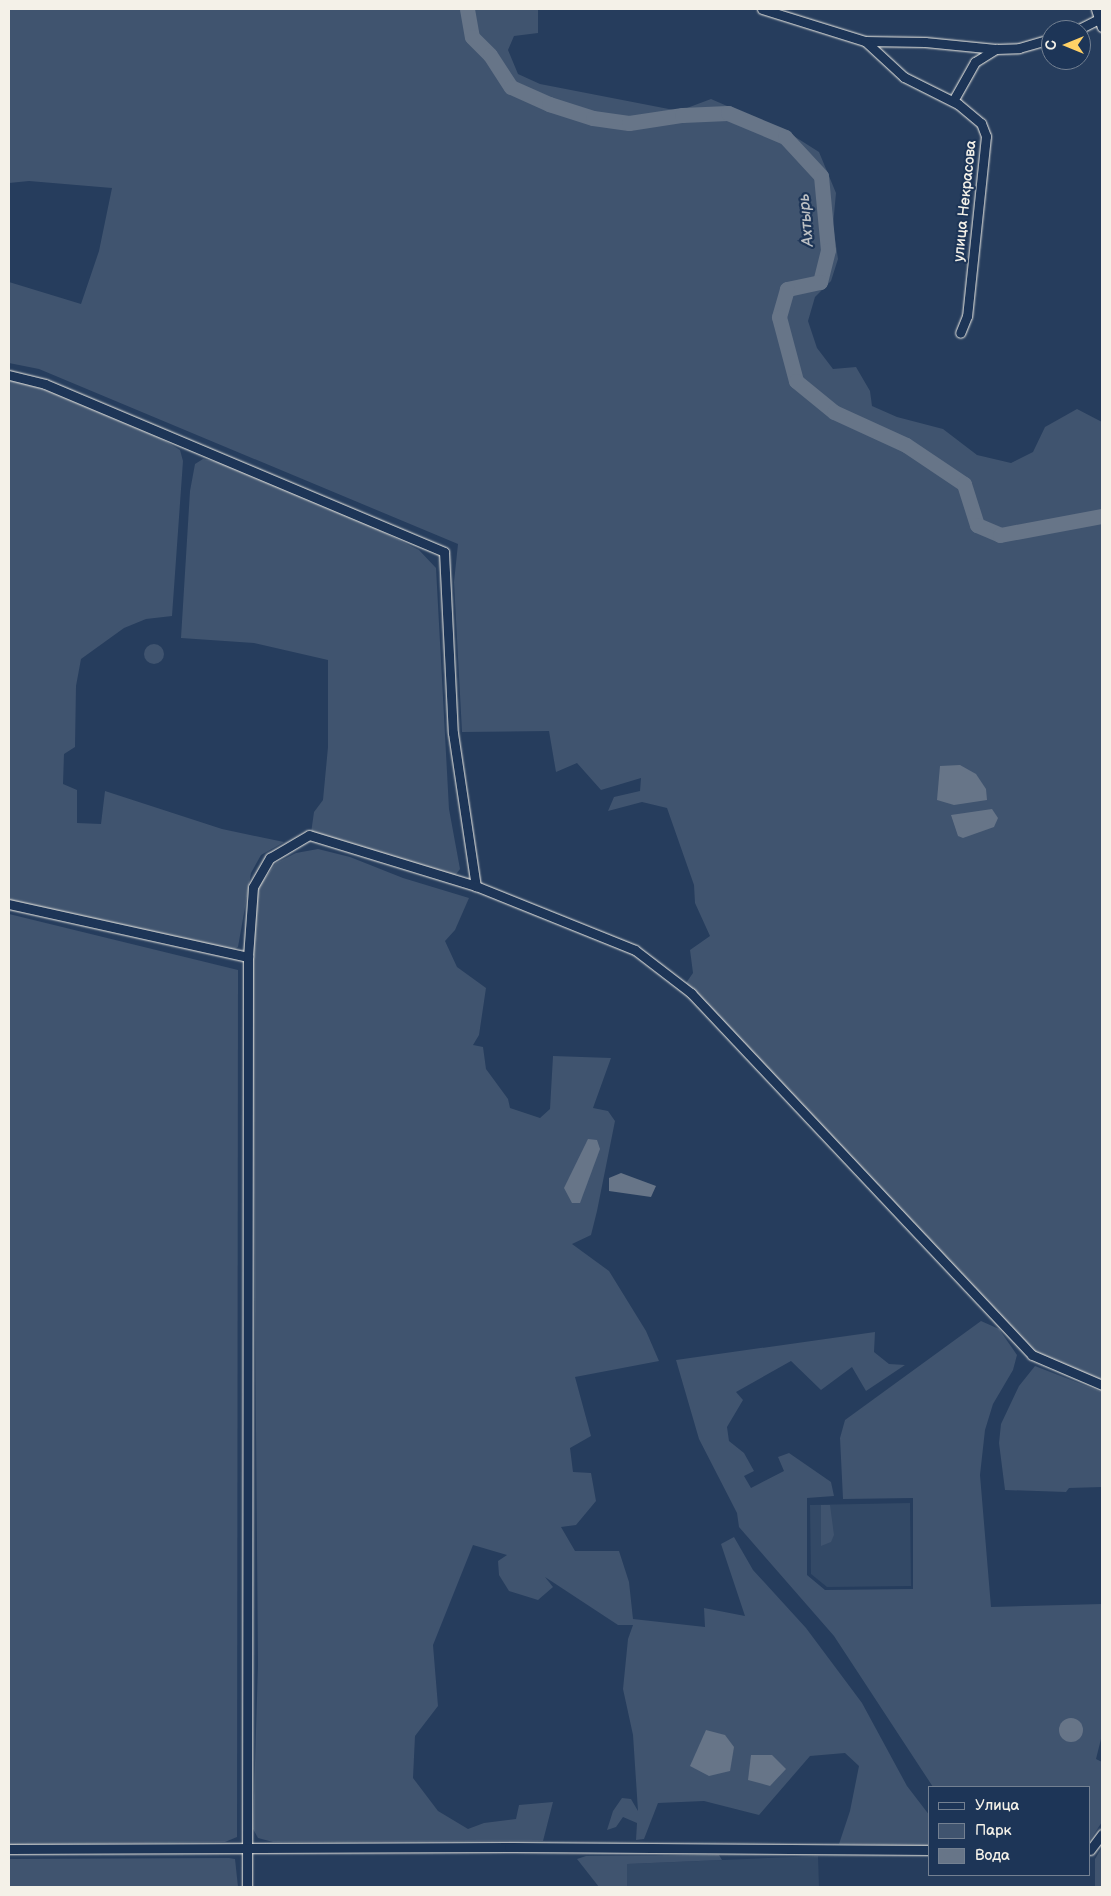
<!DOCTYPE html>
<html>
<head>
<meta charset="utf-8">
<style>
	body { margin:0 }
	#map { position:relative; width:1111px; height:1896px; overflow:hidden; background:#263d5d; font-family:"Balsamiq Sans",sans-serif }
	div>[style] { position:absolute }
	.built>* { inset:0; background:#334966 }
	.green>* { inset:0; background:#40546f }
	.round { border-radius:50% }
	.water>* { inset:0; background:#677588 }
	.river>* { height:15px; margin:-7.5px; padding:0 7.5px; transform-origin:7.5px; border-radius:7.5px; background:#677588 }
	.roads { filter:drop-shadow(0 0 1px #f4f1e8) drop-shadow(0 0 1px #f4f1e8) }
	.street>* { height:9px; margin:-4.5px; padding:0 4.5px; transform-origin:4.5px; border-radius:4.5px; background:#1d3557 }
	span { translate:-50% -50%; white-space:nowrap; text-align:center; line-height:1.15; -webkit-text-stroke:4.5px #1d3557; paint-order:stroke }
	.street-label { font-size:15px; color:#f4f1e8 }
	.water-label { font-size:16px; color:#bcbfc2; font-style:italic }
	.frame { position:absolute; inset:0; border:10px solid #f4f1e8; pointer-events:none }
	.legend { position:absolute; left:928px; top:1786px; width:162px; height:90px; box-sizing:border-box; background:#1d3557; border:1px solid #738091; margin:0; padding:6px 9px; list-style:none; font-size:15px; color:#f4f1e8 }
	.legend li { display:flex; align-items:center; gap:10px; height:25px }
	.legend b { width:25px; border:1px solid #738091 }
	.north { position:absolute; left:1041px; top:20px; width:50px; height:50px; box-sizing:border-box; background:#1d3557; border:1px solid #738091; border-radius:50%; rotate:270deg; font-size:14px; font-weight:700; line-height:20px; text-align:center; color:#f4f1e8 }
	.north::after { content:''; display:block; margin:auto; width:18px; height:22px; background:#ffd166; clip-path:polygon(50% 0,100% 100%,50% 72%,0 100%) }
</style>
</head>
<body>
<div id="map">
	<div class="built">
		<i style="clip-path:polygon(910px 1503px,911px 1586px,827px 1587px,811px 1574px,810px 1505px)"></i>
		<i style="clip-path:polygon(818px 1856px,819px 1887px,627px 1887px,627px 1864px)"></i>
	</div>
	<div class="green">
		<i style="clip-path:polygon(9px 9px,538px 9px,538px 33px,514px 36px,508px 50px,518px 74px,540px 84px,679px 111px,711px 99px,789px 133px,819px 152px,836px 193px,833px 225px,838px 259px,831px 281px,815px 297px,808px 321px,817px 348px,833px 369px,856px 367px,870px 391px,872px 406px,897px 417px,943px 429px,977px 455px,1011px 463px,1033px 452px,1045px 427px,1077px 409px,1102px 422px,1102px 1381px,1034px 1352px,686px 983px,693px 973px,690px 950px,710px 936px,695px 903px,694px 885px,667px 808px,642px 802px,608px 811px,614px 797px,640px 791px,641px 778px,601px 790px,577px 763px,556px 772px,549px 731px,462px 732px,454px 582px,458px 544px,39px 369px,9px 363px,9px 282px,81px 304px,99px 251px,112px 188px,29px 181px,9px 183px)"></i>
		<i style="clip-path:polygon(9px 379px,49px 391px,162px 439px,180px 450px,183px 461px,172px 616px,146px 619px,124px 628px,81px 659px,76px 686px,75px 747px,64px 754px,63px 784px,77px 790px,77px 823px,101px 824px,105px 791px,222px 829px,284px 842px,261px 855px,251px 873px,238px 947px,232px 951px,9px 901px)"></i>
		<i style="clip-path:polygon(203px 459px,223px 463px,365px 523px,419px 550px,436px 568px,449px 809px,460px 869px,454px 877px,311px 833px,314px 812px,323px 800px,328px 747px,328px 660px,254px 643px,181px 638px,190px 491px,195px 464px)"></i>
		<i class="round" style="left:144px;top:644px;width:20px;height:20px"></i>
		<i style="clip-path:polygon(318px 849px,350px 857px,403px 878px,469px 898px,455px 930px,445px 941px,457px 967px,486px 988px,479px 1035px,473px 1045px,483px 1047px,486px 1069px,508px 1099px,510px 1108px,540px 1118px,550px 1109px,553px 1056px,611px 1058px,593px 1108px,608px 1111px,615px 1121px,597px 1211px,591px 1235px,572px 1244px,609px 1271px,646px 1331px,659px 1361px,575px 1377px,591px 1436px,570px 1448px,573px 1472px,591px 1473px,596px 1501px,576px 1525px,561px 1527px,575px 1551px,619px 1551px,629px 1582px,633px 1619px,705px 1627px,704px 1608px,745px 1616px,721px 1544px,734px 1537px,753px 1570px,806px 1628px,862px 1703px,907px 1786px,930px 1816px,930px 1846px,839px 1844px,850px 1811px,859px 1766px,845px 1753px,810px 1756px,759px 1815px,704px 1801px,658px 1803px,644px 1839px,636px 1840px,637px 1823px,623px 1817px,616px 1827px,607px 1830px,613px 1811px,622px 1798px,631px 1799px,638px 1811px,633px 1735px,623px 1689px,628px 1639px,633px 1625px,618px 1625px,545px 1577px,553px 1587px,538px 1600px,509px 1591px,499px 1575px,498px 1561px,507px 1555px,473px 1545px,433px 1645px,438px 1706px,415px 1736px,413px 1778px,438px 1811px,468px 1829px,484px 1823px,516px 1819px,519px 1805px,553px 1802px,543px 1841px,273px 1842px,258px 1838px,253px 1829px,258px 1665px,252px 952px,257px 889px,276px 863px,296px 853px)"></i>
		<i style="clip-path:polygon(9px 914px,238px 970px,237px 1837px,225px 1842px,9px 1845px)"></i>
		<i style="clip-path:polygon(981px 1321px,999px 1329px,1017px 1355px,1013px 1370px,993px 1404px,985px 1430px,980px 1475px,991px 1607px,1102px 1604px,1102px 1735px,1096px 1759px,1102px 1762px,1102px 1822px,1090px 1840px,1090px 1787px,933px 1787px,834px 1636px,739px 1527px,737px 1513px,699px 1439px,676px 1360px,875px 1332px,874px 1352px,889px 1364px,905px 1365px,866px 1391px,852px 1367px,821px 1390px,791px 1361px,736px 1392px,743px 1400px,727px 1427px,729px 1441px,744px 1453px,754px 1471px,744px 1476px,751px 1488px,784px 1471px,778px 1457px,789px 1453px,831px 1482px,834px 1496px,807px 1498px,807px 1575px,825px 1590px,913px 1589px,913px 1498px,843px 1499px,840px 1438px,845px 1420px)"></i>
		<i style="clip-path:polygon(1035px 1366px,1102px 1392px,1102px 1487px,1069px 1488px,1066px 1492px,1005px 1490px,999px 1443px,1001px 1424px,1019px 1386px)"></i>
		<i style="clip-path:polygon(821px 1505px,830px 1505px,834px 1535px,831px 1542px,821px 1546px)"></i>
		<i style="clip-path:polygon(1102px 1847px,1102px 1887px,1095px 1887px,1095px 1859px)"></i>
		<i style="clip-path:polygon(719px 1855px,722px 1860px,627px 1864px,627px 1887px,599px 1887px,577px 1859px,586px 1856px)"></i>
		<i style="clip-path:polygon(229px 1858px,235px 1859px,238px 1887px,9px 1887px,9px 1859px)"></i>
	</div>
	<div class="water">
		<i style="clip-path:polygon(960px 765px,976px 774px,986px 789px,987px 800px,954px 805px,937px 800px,940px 766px)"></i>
		<i style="clip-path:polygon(992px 809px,998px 818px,994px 827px,963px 838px,958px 836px,951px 815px)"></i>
		<i style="clip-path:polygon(588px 1139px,597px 1140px,600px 1149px,580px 1203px,572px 1203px,564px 1188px)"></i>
		<i style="clip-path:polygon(621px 1173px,656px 1186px,651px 1197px,609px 1191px,609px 1178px)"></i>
		<i class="round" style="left:1059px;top:1718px;width:24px;height:24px"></i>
		<i style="clip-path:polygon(706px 1730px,725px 1735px,734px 1747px,730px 1771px,709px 1776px,690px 1766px)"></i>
		<i style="clip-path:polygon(751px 1755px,772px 1755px,786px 1769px,770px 1786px,748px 1780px)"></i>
	</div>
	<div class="river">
		<i style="left:467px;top:9px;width:28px;rotate:80deg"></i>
		<i style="left:472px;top:37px;width:25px;rotate:45deg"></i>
		<i style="left:490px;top:55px;width:38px;rotate:57deg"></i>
		<i style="left:511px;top:87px;width:42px;rotate:24.1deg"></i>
		<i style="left:549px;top:104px;width:46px;rotate:17.7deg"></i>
		<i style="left:593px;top:118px;width:36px;rotate:8deg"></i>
		<i style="left:629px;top:123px;width:54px;rotate:-8.6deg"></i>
		<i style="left:682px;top:115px;width:46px;rotate:-2.5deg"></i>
		<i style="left:728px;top:113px;width:62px;rotate:22.8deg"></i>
		<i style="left:785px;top:137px;width:53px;rotate:47.3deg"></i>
		<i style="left:821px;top:176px;width:74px;rotate:84.6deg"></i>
		<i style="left:828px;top:250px;width:33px;rotate:104deg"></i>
		<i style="left:820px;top:282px;width:34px;rotate:168deg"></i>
		<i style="left:787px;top:289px;width:29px;rotate:106deg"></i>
		<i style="left:779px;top:317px;width:66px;rotate:75.1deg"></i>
		<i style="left:796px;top:381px;width:49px;rotate:39.2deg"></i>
		<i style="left:834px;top:412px;width:79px;rotate:24.6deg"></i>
		<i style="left:906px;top:445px;width:70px;rotate:33.9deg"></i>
		<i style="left:964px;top:484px;width:43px;rotate:72.4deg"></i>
		<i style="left:977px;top:525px;width:25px;rotate:23deg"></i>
		<i style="left:1000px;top:535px;width:104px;rotate:-10.6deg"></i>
	</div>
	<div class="roads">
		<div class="street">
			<i style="left:762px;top:9px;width:108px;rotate:17.3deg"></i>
			<i style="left:865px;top:41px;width:60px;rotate:1deg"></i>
			<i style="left:925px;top:42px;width:71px;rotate:5.6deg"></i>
			<i style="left:996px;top:49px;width:23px;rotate:-2deg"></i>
			<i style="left:1019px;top:48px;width:33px;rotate:-16deg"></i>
			<i style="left:1096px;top:9px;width:19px;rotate:72deg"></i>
			<i style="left:1077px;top:30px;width:25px;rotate:-27deg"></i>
			<i style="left:865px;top:41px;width:53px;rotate:42.7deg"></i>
			<i style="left:904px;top:77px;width:60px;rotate:26.6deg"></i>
			<i style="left:958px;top:104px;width:30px;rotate:40deg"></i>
			<i style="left:981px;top:123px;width:14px;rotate:69deg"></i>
			<i style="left:986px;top:136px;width:181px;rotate:96deg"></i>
			<i style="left:967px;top:316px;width:18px;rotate:112deg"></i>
			<i style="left:953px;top:101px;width:45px;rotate:-60.6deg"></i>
			<i style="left:975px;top:62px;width:25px;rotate:-32deg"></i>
			<i style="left:9px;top:375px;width:37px;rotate:14deg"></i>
			<i style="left:45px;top:384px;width:433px;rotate:22.8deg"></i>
			<i style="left:444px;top:552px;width:181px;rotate:87.2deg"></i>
			<i style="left:453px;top:733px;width:155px;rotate:81.5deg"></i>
			<i style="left:9px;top:904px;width:245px;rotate:12.5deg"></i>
			<i style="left:248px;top:957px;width:930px;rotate:90.06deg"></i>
			<i style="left:248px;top:957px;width:70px;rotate:-85.9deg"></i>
			<i style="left:253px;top:887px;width:34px;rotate:-60deg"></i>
			<i style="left:270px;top:858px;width:45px;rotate:-30.5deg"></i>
			<i style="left:309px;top:835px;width:175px;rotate:17deg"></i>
			<i style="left:476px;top:886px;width:171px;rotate:21.9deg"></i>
			<i style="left:635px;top:950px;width:71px;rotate:37.5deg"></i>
			<i style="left:691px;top:993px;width:497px;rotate:46.7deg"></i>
			<i style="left:1032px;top:1355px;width:76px;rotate:23.2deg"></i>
			<i style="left:9px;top:1849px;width:500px;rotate:-0.23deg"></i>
			<i style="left:509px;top:1847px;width:421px;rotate:0.4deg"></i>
			<i style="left:1090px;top:1850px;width:20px;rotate:-53deg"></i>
		</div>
	</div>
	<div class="street-label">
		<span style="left:965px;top:201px;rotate:-84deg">улица Некрасова</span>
	</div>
	<div class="water-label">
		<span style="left:807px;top:220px;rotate:-95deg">Ахтырь</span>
	</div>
	<div class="frame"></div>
	<ul class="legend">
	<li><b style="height:6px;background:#1d3557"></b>Улица</li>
	<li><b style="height:14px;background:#40546f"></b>Парк</li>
	<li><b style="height:14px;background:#677588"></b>Вода</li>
	</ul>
	<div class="north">С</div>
</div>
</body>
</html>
